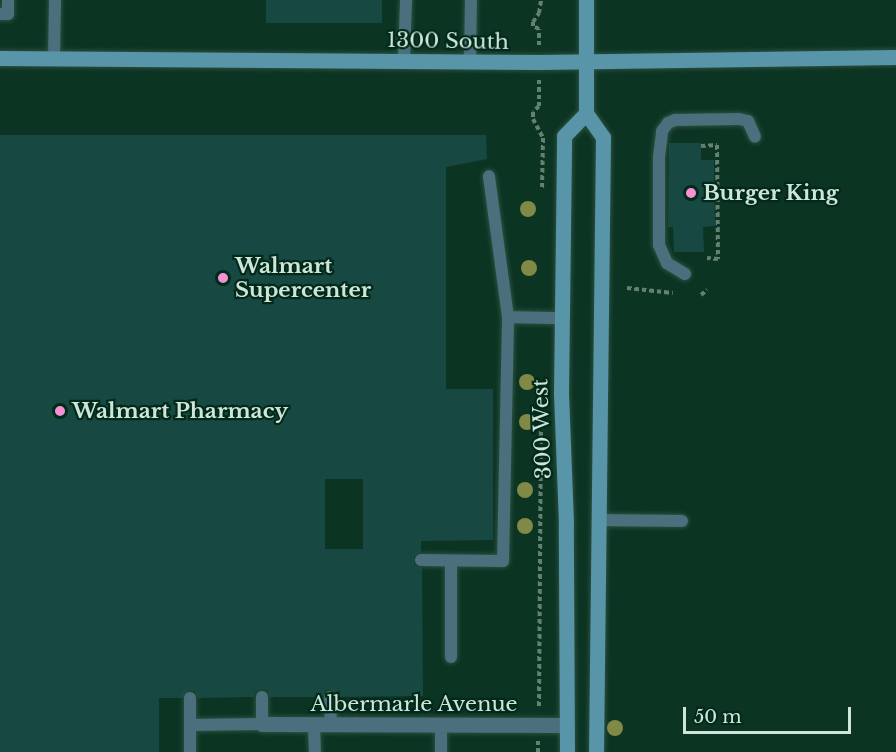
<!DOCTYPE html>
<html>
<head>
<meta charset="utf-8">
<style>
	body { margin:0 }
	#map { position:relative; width:896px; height:752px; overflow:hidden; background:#0c3423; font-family:"Libre Baskerville",serif }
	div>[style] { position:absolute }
	.building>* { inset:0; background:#174942; transform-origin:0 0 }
	.path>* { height:4px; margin-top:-2px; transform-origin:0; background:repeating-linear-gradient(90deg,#628173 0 4.5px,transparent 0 7.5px) }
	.roads { filter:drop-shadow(0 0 2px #2b5040) drop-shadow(0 0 2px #2b5040) }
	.service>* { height:12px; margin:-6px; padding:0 6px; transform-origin:6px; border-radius:6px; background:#4b6f7c }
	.minor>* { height:15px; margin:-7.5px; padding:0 7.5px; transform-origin:7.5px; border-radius:7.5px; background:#4b6f7c }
	.secondary>* { height:15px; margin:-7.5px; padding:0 7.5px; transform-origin:7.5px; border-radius:7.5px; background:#5995a9 }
	.trees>* { width:16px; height:16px; margin:-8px; border-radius:50%; background:#808945 }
	.dots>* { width:16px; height:16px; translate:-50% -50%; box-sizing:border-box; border:3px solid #012a1a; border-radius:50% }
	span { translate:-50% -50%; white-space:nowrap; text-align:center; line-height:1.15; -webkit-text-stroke:4.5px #012a1a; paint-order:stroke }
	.street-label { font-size:21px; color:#d0e5da }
	.poi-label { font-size:21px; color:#d0e5da; font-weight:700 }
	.left { translate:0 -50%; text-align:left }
	.scale { position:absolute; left:683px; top:707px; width:168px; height:27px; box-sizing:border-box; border:3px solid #d0e5da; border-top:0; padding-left:8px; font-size:18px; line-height:21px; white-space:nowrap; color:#d0e5da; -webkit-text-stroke:4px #012a1a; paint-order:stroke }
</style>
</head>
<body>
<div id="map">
	<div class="building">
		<i style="left:266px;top:0;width:116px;height:23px"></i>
		<i style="clip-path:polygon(evenodd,0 135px,486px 135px,487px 159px,446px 167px,446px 389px,493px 389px,493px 540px,421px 541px,421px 552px,414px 556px,414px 565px,422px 568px,423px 696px,338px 697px,330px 689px,325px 690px,322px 697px,270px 697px,267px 690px,261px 689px,255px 692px,254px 697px,198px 698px,195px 691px,189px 690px,182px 698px,159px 698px,159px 752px,0 752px,0 135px,325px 479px,363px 479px,363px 549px,325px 549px,325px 479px)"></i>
		<i style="clip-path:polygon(669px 143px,701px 143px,701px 160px,714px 160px,715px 226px,703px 227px,704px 252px,674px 252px,673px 227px,668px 227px)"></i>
	</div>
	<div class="path">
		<i style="left:539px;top:45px;width:16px;rotate:-90deg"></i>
		<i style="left:539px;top:29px;width:7px;rotate:-153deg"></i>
		<i style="left:533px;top:26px;width:4px;rotate:-90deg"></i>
		<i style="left:533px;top:22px;width:11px;rotate:-56deg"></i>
		<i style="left:539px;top:13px;width:13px;rotate:-81deg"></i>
		<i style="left:539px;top:80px;width:26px;rotate:90deg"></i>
		<i style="left:539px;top:106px;width:8px;rotate:135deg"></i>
		<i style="left:533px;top:112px;width:7px;rotate:90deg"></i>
		<i style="left:533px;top:119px;width:21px;rotate:62deg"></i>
		<i style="left:543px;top:138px;width:52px;rotate:91.1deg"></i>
		<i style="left:701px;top:146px;width:16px;rotate:-4deg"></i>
		<i style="left:717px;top:145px;width:114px;rotate:89.5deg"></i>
		<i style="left:718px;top:259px;width:11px;rotate:-175deg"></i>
		<i style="left:627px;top:288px;width:46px;rotate:6.2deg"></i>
		<i style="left:701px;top:295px;width:8px;rotate:-40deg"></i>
		<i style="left:539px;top:706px;width:280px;rotate:-89.6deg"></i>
		<i style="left:538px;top:752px;width:11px;rotate:-90deg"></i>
	</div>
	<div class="roads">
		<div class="service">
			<i style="left:0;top:14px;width:8px"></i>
			<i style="left:8px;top:14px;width:14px;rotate:-90deg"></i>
			<i style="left:54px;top:58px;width:58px;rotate:-89deg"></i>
			<i style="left:404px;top:61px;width:61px;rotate:-88.1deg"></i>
			<i style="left:470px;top:62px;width:62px;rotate:-89.1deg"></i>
			<i style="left:685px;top:274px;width:21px;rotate:-149deg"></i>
			<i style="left:667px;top:263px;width:20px;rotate:-114deg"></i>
			<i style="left:659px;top:245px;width:88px;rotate:-90deg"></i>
			<i style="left:659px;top:157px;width:26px;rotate:-83deg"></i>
			<i style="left:662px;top:131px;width:10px;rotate:-53deg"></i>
			<i style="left:668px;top:123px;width:8px;rotate:-23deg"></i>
			<i style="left:675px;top:120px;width:64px;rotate:-0.9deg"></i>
			<i style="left:739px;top:119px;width:9px;rotate:13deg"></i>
			<i style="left:748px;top:121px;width:17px;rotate:66deg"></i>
			<i style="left:508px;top:317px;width:53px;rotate:1.1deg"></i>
			<i style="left:598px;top:520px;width:84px;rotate:0.7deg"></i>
			<i style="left:421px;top:560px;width:82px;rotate:0.7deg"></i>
			<i style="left:503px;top:561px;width:244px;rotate:-88.8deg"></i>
			<i style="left:508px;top:317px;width:142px;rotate:-97.7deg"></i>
			<i style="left:451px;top:561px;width:96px;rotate:90deg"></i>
			<i style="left:330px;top:697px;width:28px;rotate:88deg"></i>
			<i style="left:190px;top:698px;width:27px;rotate:90deg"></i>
			<i style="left:314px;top:725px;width:27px;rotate:88deg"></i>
			<i style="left:190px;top:752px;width:27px;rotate:-90deg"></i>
			<i style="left:190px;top:725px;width:72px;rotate:-0.8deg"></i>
			<i style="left:262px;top:724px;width:27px;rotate:-90deg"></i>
			<i style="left:441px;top:752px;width:27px;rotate:-90deg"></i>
		</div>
		<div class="minor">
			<i style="left:262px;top:724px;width:304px;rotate:0.2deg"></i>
		</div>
		<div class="secondary">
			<i style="left:586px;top:0;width:113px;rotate:90deg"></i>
			<i style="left:586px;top:113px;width:29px;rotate:55deg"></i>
			<i style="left:603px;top:137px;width:615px;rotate:90.65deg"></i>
			<i style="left:0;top:58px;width:539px;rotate:0.43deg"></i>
			<i style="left:539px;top:62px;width:357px;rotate:-0.8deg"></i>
			<i style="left:567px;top:752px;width:229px;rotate:-90.3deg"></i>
			<i style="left:566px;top:523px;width:129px;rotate:-92.2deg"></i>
			<i style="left:561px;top:394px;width:258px;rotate:-89.3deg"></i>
			<i style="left:564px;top:136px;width:32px;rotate:-46deg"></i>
		</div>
	</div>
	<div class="trees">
		<i style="left:528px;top:209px"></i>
		<i style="left:529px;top:268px"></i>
		<i style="left:527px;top:382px"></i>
		<i style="left:527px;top:422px"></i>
		<i style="left:525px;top:490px"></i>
		<i style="left:525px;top:526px"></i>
		<i style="left:615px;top:728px"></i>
	</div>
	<div class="dots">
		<i style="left:691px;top:193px;background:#f591d2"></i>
		<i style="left:223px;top:278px;background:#f591d2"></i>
		<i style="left:60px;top:411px;background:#f591d2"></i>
	</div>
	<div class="street-label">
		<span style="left:448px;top:41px;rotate:1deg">1300 South</span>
		<span style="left:542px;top:429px;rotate:-92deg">300 West</span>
		<span style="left:414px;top:704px">Albermarle Avenue</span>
	</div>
	<div class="poi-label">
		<span class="left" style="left:703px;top:193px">Burger King</span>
		<span class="left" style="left:235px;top:278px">Walmart<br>Supercenter</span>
		<span class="left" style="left:72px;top:411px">Walmart Pharmacy</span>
	</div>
	<div class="scale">50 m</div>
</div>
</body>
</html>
